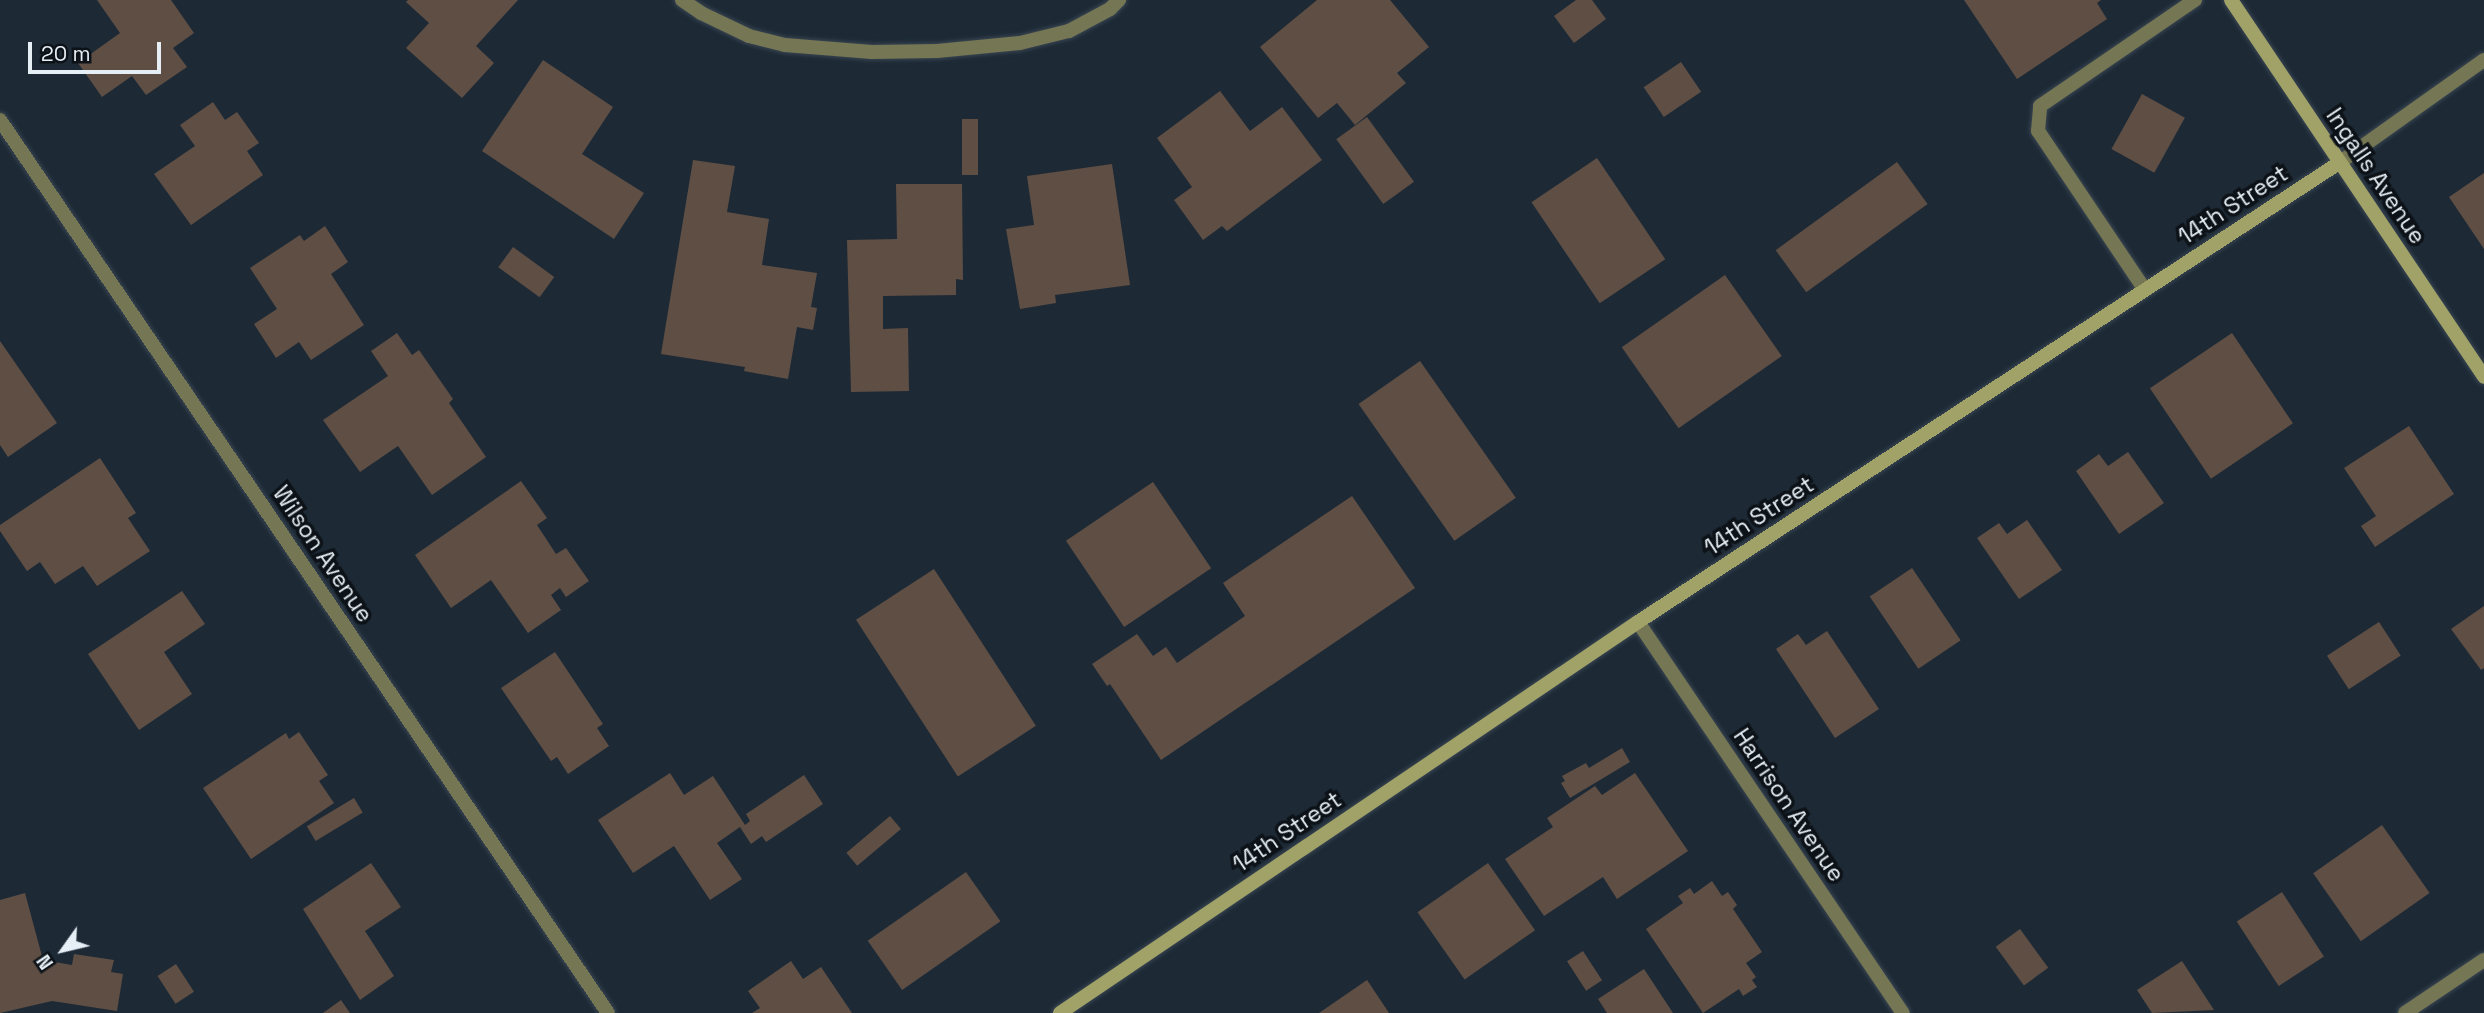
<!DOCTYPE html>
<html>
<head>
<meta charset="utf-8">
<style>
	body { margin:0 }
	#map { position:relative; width:2484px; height:1013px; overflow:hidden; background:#1d2a36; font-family:"Space Grotesk",sans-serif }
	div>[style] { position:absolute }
	.building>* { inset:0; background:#5f4e44; transform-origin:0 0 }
	.roads { filter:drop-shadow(0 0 2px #394551) drop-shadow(0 0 2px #394551) }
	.lane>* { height:14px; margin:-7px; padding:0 7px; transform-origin:7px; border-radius:7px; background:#757653 }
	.street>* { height:14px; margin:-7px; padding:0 7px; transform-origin:7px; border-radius:7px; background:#757653 }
	.secondary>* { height:14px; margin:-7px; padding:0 7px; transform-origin:7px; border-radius:7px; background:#a1a268 }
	span { translate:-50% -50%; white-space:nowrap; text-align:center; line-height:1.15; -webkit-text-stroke:7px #0c1217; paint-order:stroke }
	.street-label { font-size:23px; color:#e6eef6 }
	.north { position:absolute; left:28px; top:915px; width:70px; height:70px; -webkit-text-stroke:5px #0c1217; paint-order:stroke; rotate:236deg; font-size:19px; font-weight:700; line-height:28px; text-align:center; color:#e6eef6 }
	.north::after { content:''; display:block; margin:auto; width:24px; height:32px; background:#e6eef6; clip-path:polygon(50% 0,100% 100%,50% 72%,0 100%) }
	.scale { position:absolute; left:28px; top:42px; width:133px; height:32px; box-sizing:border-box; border:4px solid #e6eef6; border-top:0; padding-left:9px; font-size:21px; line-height:24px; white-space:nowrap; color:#e6eef6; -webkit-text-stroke:5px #0c1217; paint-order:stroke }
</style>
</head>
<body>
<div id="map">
	<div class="building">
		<i style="clip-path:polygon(97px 0,171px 0,194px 33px,173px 48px,187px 67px,146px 95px,132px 76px,102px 97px,78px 63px,120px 33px)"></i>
		<i style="clip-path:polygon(408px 0,518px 0,476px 46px,494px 63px,462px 98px,406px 48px,429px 23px,406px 2px)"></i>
		<i style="clip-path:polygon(1317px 0,1390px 0,1429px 47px,1397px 73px,1406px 83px,1355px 125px,1337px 103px,1318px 118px,1260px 47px)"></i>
		<i style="clip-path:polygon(1576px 0,1592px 0,1606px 19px,1574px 43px,1554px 16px)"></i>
		<i style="clip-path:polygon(1964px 0,2101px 0,2097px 3px,2107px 19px,2017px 79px)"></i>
		<i style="clip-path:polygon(543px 60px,613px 107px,582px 154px,644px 193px,614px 239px,482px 151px)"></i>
		<i style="left:1681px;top:62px;width:36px;height:45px;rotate:56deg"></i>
		<i style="clip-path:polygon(1220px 91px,1250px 131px,1282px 107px,1322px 160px,1227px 231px,1222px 226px,1203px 240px,1174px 200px,1192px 187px,1157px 138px)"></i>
		<i style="left:2142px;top:94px;width:49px;height:63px;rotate:29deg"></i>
		<i style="clip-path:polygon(213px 102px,225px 120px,237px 112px,259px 143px,247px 151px,263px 175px,191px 225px,154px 174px,195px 146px,180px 125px)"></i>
		<i style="left:1367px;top:117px;width:80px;height:38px;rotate:54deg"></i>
		<i style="left:962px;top:119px;width:16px;height:56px"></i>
		<i style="left:1597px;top:158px;width:122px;height:79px;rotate:56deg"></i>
		<i style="clip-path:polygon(693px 160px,735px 166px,727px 212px,769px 219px,762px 265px,817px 273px,811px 307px,817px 308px,813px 330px,797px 327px,788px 379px,744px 371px,745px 367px,661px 354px)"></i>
		<i style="left:1897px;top:162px;width:52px;height:150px;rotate:54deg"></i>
		<i style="clip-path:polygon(1112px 164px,1130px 285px,1055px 295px,1056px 303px,1020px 309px,1006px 229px,1034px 225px,1027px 176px)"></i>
		<i style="clip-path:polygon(2484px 173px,2484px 249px,2449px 197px)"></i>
		<i style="clip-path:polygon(896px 184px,962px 184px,963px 280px,956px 279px,956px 295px,883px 296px,883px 329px,908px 328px,909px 391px,851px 392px,847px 240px,897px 239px)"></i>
		<i style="clip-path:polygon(325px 226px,348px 262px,331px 274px,364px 325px,311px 360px,299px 342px,276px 358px,254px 324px,277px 309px,250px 268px,300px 235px,304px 241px)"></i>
		<i style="left:513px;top:247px;width:51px;height:25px;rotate:36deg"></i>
		<i style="left:1725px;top:275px;width:99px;height:126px;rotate:55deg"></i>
		<i style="clip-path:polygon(397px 333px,412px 355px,419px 350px,453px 399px,449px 403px,486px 457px,432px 495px,398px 446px,360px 472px,323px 420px,388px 376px,371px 351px)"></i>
		<i style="left:2232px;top:333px;width:109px;height:99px;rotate:56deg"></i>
		<i style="clip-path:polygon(0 341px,57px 423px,8px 457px,0 445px)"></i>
		<i style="left:1420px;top:361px;width:167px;height:75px;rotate:55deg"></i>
		<i style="clip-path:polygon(2409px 426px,2454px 494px,2375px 547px,2361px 526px,2376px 516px,2344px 468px)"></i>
		<i style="clip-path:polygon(2128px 452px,2164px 503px,2119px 534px,2076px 471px,2099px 454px,2108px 466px)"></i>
		<i style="clip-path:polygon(100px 458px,136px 513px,128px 518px,150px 551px,97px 586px,83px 566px,55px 584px,40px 562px,27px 571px,0 531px,0 525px)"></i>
		<i style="clip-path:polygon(521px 481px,547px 518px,537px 525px,556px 554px,566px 548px,589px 581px,566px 597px,560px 588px,551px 595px,561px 610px,528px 633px,491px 580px,451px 608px,415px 555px)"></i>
		<i style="left:1153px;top:482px;width:104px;height:105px;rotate:56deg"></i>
		<i style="clip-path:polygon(1352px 496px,1415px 588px,1161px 760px,1110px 684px,1107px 686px,1092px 664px,1137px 634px,1153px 656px,1166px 647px,1177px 663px,1245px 616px,1223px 583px)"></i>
		<i style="clip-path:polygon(2027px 520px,2062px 570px,2019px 599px,1977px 538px,1999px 523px,2007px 534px)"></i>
		<i style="left:1912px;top:568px;width:87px;height:51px;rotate:56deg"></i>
		<i style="left:934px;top:569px;width:187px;height:93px;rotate:57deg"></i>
		<i style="clip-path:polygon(182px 591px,205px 624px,164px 652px,192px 694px,139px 730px,88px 654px)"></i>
		<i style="clip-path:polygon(2484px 606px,2484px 668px,2481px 670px,2451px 629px)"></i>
		<i style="left:2379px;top:622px;width:40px;height:62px;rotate:57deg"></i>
		<i style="clip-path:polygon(1827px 631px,1879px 709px,1835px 738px,1776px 649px,1798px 634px,1806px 645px)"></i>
		<i style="clip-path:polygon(555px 652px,603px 724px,597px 728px,609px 746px,568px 774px,557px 757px,551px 761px,501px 688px)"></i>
		<i style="clip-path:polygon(299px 732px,328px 775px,319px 781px,334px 803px,251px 859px,203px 788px,286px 733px,289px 739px)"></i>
		<i style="clip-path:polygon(1622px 748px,1630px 762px,1570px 798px,1561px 783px,1565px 781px,1562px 776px,1586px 763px,1589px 768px)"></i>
		<i style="clip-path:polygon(670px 773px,684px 795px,713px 776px,745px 825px,750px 821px,746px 814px,804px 775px,823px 804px,766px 842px,762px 836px,751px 844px,740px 827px,717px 843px,742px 879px,710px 900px,674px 846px,633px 873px,598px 820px)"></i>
		<i style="clip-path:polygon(1635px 773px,1688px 851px,1617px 899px,1603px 877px,1544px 916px,1505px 859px,1553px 827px,1547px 818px,1595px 786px,1602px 795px)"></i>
		<i style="left:354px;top:798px;width:17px;height:55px;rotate:59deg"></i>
		<i style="left:890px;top:816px;width:17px;height:57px;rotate:50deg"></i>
		<i style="left:2382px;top:825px;width:83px;height:84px;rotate:55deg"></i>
		<i style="clip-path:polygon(371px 863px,401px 907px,365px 931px,394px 976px,360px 1000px,303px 909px)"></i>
		<i style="left:1488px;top:863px;width:82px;height:86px;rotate:55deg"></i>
		<i style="left:966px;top:872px;width:60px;height:120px;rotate:55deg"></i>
		<i style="clip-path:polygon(1712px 881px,1722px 896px,1728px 892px,1737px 905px,1733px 909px,1762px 952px,1746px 963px,1756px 977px,1752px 980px,1757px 987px,1743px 996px,1739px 989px,1703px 1013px,1646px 929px,1683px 903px,1678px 896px,1690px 888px,1694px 894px)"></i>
		<i style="left:2282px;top:892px;width:77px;height:54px;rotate:57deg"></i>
		<i style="clip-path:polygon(25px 893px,43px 960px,72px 965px,74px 954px,114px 960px,111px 972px,123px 974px,117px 1011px,52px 1001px,0 1013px,0 900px)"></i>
		<i style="left:2020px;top:929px;width:48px;height:30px;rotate:54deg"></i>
		<i style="left:1583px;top:951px;width:35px;height:19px;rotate:57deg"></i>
		<i style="clip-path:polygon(791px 961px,803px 979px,821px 967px,852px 1013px,752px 1013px,760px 1008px,748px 991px)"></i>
		<i style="clip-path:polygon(2182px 961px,2214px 1010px,2152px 1013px,2137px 990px)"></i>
		<i style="left:176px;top:964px;width:33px;height:22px;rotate:57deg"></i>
		<i style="clip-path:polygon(1644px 969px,1673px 1013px,1607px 1013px,1598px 999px)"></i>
		<i style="clip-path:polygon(1367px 980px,1389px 1013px,1319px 1013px)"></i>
		<i style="clip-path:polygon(341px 1000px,350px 1013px,323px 1013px)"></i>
	</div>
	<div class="roads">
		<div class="lane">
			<i style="left:2145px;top:290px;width:192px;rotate:-123.9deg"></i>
			<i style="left:2038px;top:131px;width:25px;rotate:-85deg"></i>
			<i style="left:2040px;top:106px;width:188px;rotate:-34.4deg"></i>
		</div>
		<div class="street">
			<i style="left:682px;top:0;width:23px;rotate:34deg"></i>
			<i style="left:701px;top:13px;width:53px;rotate:25.6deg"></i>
			<i style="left:749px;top:36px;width:37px;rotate:14deg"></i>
			<i style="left:785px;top:45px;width:87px;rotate:4.6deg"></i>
			<i style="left:872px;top:52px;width:65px;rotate:-0.9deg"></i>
			<i style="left:937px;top:51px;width:83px;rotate:-5.5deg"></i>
			<i style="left:1020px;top:43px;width:50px;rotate:-13.8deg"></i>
			<i style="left:1069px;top:31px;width:47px;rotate:-28.2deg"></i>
			<i style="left:1110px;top:9px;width:13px;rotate:-45deg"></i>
			<i style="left:0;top:120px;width:1080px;rotate:55.75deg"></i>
			<i style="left:2339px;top:163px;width:178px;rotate:-35.4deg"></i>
			<i style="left:1638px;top:622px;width:472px;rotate:55.9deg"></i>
			<i style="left:2405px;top:1013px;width:95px;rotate:-33.9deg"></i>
		</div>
		<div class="secondary">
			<i style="left:2231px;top:0;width:454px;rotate:56.1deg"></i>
			<i style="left:1060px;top:1013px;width:698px;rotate:-34.08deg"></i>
			<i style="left:1638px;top:622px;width:838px;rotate:-33.22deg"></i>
		</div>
	</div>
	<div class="street-label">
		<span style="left:2376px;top:176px;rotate:56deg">Ingalls Avenue</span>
		<span style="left:2233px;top:205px;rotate:-33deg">14th Street</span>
		<span style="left:1759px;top:516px;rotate:-33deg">14th Street</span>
		<span style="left:323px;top:554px;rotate:56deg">Wilson Avenue</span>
		<span style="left:1789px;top:805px;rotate:56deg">Harrison Avenue</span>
		<span style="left:1287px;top:832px;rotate:-34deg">14th Street</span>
	</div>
	<div class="north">N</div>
	<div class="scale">20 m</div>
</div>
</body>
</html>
